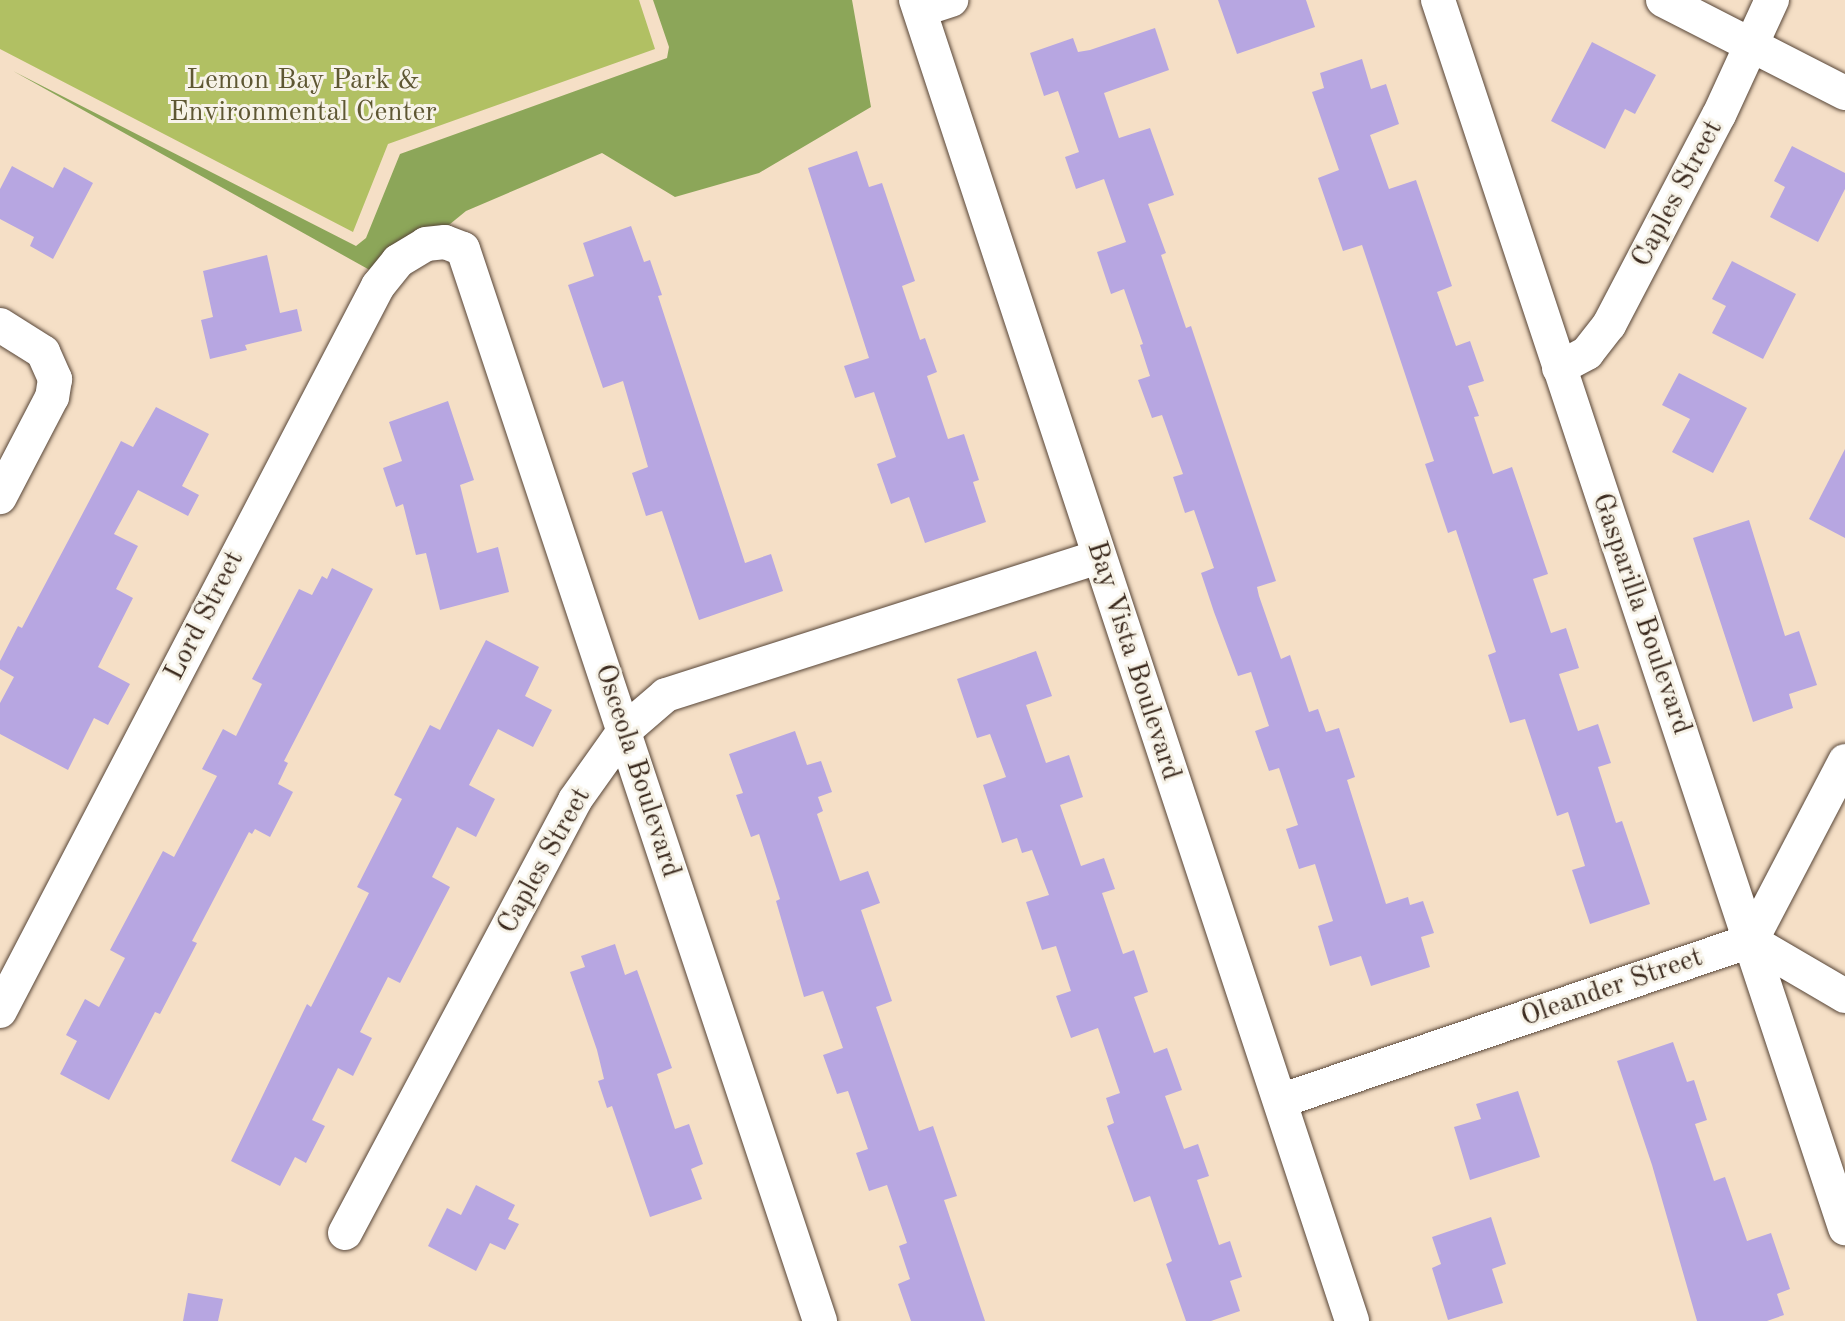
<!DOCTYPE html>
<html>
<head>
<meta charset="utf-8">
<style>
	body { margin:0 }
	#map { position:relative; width:1845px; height:1321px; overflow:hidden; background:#f5dfc6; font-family:"Old Standard TT",serif }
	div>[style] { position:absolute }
	.green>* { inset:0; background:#b1c063 }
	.forest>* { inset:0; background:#8ca659 }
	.building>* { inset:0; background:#b7a6e1 }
	.roads { filter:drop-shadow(0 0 2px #574537) drop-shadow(0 0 2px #574537) }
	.street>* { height:34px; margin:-17px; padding:0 17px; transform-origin:17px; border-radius:17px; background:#fff }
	span { translate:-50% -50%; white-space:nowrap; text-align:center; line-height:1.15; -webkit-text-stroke:6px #f7f3e8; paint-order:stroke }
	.park-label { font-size:28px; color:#5e5733 }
	.street-label { font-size:28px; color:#3b2a1e }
</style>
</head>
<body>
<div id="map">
	<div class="green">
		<i style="clip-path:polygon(0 0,639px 0,655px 49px,388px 144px,353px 232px,0 49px)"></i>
	</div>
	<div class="forest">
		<i style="clip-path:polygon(653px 0,852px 0,871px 107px,759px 173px,675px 197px,602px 153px,466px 211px,384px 278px,13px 71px,356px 246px,366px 238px,400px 154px,667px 58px,669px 47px)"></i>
	</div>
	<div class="building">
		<i style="clip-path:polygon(1218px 0,1306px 0,1315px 27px,1237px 54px)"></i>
		<i style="clip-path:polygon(1155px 28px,1169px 70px,1104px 93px,1119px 138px,1150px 128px,1174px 195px,1148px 204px,1166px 253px,1161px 255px,1186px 328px,1191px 326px,1276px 581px,1257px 587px,1259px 596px,1281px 659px,1290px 655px,1309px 712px,1318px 709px,1326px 732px,1339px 728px,1355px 777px,1347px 780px,1386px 904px,1408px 897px,1410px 905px,1423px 901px,1434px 933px,1421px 937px,1430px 967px,1371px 986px,1361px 956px,1330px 966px,1318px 926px,1333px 921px,1315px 864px,1299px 869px,1286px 829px,1298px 825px,1279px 768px,1269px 771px,1255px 731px,1269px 726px,1251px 672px,1238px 676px,1214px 612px,1201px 573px,1214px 568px,1194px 510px,1185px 513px,1173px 477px,1183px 474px,1162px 415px,1152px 418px,1138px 380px,1150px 376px,1140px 345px,1143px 344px,1124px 289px,1111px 294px,1097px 252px,1126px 242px,1104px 179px,1076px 189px,1065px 157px,1079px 152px,1058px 91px,1044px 96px,1030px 53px,1073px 38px,1078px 52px,1090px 50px)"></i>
		<i style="clip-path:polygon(1592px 42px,1656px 75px,1635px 114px,1625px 109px,1605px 149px,1551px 121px)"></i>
		<i style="clip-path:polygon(1362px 59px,1371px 89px,1386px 84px,1399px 124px,1370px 135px,1389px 189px,1416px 180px,1452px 286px,1437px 292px,1456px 346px,1470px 341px,1484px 381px,1468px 386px,1479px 416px,1474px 417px,1493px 474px,1512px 467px,1548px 574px,1533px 579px,1551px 633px,1566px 628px,1579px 668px,1559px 674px,1578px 731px,1598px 724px,1611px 763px,1598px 767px,1616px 823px,1622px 821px,1650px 904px,1590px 924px,1572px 870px,1585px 866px,1568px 812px,1557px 816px,1525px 719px,1510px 723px,1488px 655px,1496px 652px,1456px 530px,1448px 533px,1425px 464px,1434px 461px,1362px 245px,1343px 251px,1318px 178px,1339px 170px,1312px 92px,1324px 88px,1320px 73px)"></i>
		<i style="clip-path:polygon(1792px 146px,1845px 173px,1845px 189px,1818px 242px,1770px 217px,1785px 187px,1774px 181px)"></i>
		<i style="clip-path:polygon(857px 151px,869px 187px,882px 183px,915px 281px,902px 286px,920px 340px,925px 338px,937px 372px,927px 376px,948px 439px,964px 434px,979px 480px,973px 482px,986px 522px,925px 543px,909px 497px,891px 504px,877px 464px,896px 457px,874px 392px,855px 398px,844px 366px,869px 358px,808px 168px)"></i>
		<i style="clip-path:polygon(12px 166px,53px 188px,64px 167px,93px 183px,53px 259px,30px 246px,34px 237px,0 219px,0 189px)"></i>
		<i style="clip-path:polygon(631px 226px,644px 262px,650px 260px,662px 295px,658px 296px,745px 563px,771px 554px,783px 591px,699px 620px,662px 511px,646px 516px,632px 473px,648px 467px,623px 381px,603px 388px,568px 285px,594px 276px,583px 243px)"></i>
		<i style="clip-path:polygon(267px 255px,280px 313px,297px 309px,302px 331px,245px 345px,247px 350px,210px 359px,201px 320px,213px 317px,203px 271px)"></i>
		<i style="clip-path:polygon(1732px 261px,1796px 294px,1763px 359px,1712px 333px,1726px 306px,1712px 299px)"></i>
		<i style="clip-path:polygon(1679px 373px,1747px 408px,1713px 473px,1672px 452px,1690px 419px,1662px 405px)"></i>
		<i style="clip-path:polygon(448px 401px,474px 480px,460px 485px,477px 553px,498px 547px,509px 592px,440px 610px,426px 553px,416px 555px,403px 504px,396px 507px,383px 468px,402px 461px,389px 422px)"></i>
		<i style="clip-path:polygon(156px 407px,209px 434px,182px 486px,199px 495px,188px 516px,138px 490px,114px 534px,138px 546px,116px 589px,133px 598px,98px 667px,130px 684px,108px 725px,94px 718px,68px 770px,0 734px,0 703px,14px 677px,0 669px,0 661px,18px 626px,22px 628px,121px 441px,133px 447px)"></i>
		<i style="clip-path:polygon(1845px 449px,1845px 538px,1809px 519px)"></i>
		<i style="clip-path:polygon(1749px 520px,1785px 636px,1799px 631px,1817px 685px,1789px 694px,1793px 708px,1753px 722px,1693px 538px)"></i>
		<i style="clip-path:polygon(332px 568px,373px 589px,284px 761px,288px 763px,278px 784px,293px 792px,270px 837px,255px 829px,252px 834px,249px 832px,192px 941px,197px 943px,160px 1014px,155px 1012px,109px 1100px,60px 1074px,77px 1041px,66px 1035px,85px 999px,99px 1007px,125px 958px,110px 950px,163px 851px,174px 857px,217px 776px,202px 769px,223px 729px,236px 736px,262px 684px,252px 679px,299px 589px,312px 595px,322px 576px,327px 579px)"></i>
		<i style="clip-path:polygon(486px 640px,539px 667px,525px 696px,552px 710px,533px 747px,498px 729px,469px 785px,495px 799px,476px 837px,457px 827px,432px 877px,450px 887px,400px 983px,388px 977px,360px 1032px,372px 1038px,353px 1076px,338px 1068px,312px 1120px,325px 1126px,306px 1163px,295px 1157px,280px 1186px,231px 1161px,307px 1004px,311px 1007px,369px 893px,357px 887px,402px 799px,394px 795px,430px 725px,440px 730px)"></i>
		<i style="clip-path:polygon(1036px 651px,1052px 696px,1026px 705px,1046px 763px,1069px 755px,1083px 797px,1060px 805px,1081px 866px,1104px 858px,1115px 889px,1102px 893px,1123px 954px,1134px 950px,1148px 992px,1134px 997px,1154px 1053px,1167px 1048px,1182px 1090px,1165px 1096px,1184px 1149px,1198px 1144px,1209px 1176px,1197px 1180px,1219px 1245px,1230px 1241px,1242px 1277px,1230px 1281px,1240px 1311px,1211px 1321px,1186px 1321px,1166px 1264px,1172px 1261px,1150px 1196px,1134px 1202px,1107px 1126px,1114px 1123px,1106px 1098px,1120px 1093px,1098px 1028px,1071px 1038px,1056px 996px,1071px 991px,1056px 946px,1042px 950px,1026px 902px,1049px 895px,1032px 850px,1022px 853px,1017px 838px,1002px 843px,983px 785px,1006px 777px,990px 734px,977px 738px,957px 679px)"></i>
		<i style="clip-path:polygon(795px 731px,807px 765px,821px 761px,832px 792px,818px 797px,823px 811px,817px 814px,840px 881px,868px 871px,880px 903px,861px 910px,892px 1001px,876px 1007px,919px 1131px,933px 1126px,957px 1196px,944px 1200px,985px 1321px,911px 1321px,898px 1284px,910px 1279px,899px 1246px,907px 1243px,887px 1185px,869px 1191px,856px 1153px,868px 1149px,848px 1091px,837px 1094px,823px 1055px,843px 1048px,823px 991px,804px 997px,776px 901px,780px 899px,759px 834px,751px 837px,736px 795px,743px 793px,729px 754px)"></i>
		<i style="clip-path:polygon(615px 944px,625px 975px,637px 970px,672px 1068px,657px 1074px,675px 1129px,689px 1124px,703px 1164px,691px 1169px,702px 1199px,650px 1217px,612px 1106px,607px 1108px,598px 1081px,604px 1079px,597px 1050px,570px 972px,585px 967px,581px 956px)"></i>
		<i style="clip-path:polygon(1673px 1042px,1687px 1082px,1694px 1080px,1707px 1120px,1695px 1124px,1714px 1181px,1725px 1177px,1747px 1241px,1771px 1233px,1790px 1289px,1777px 1294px,1784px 1315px,1767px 1321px,1697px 1321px,1652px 1165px,1617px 1061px)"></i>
		<i style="clip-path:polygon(1518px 1091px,1540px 1157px,1470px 1180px,1454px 1127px,1481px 1119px,1476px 1104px)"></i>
		<i style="clip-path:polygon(476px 1185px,515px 1205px,508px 1219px,519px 1224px,505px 1250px,490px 1243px,476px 1271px,428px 1246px,447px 1208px,461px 1215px)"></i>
		<i style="clip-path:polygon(1491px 1217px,1506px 1264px,1492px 1269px,1503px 1303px,1448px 1320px,1432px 1268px,1441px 1264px,1432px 1237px)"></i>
		<i style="clip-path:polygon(188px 1293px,223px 1299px,218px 1321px,183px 1321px)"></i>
	</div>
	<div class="roads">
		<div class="street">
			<i style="left:916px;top:0;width:1391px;rotate:71.73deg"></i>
			<i style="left:1438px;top:0;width:1294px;rotate:71.66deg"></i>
			<i style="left:1663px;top:0;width:204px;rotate:27.1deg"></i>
			<i style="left:920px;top:10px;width:33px;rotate:-18deg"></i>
			<i style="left:0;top:325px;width:51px;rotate:32.1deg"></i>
			<i style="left:43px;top:352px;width:30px;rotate:66deg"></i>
			<i style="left:55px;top:379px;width:18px;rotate:99deg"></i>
			<i style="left:52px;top:397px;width:113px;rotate:117.5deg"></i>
			<i style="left:1559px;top:368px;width:32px;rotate:-28deg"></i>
			<i style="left:1587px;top:353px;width:36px;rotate:-52deg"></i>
			<i style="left:1609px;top:325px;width:237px;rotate:-62.4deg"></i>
			<i style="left:1719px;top:115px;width:127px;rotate:-65.3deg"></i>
			<i style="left:1751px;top:941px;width:109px;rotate:30.3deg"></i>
			<i style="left:0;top:1011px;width:818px;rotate:-62.46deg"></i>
			<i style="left:378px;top:286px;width:32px;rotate:-51deg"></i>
			<i style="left:398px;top:261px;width:33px;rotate:-31deg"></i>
			<i style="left:426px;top:244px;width:19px;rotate:-6deg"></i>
			<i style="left:445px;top:242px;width:19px;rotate:21deg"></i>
			<i style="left:463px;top:249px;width:1130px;rotate:71.58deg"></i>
			<i style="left:1280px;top:1101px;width:497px;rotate:-18.8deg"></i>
			<i style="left:1751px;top:941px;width:203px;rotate:-62.4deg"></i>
			<i style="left:345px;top:1233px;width:490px;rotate:-62deg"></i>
			<i style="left:575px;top:800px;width:85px;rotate:-54.6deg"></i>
			<i style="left:624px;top:731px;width:55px;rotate:-40.6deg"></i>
			<i style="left:666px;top:695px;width:454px;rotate:-17.7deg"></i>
		</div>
	</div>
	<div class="park-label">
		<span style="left:303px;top:97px">Lemon Bay Park &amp;<br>Environmental Center</span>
	</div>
	<div class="street-label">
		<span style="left:1678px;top:194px;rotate:-62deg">Caples Street</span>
		<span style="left:1641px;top:614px;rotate:71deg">Gasparilla Boulevard</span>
		<span style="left:205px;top:616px;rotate:-63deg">Lord Street</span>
		<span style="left:1133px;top:661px;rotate:72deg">Bay Vista Boulevard</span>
		<span style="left:637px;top:771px;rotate:72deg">Osceola Boulevard</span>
		<span style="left:545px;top:861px;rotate:-61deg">Caples Street</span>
		<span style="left:1612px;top:988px;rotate:-19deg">Oleander Street</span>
	</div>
</div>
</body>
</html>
